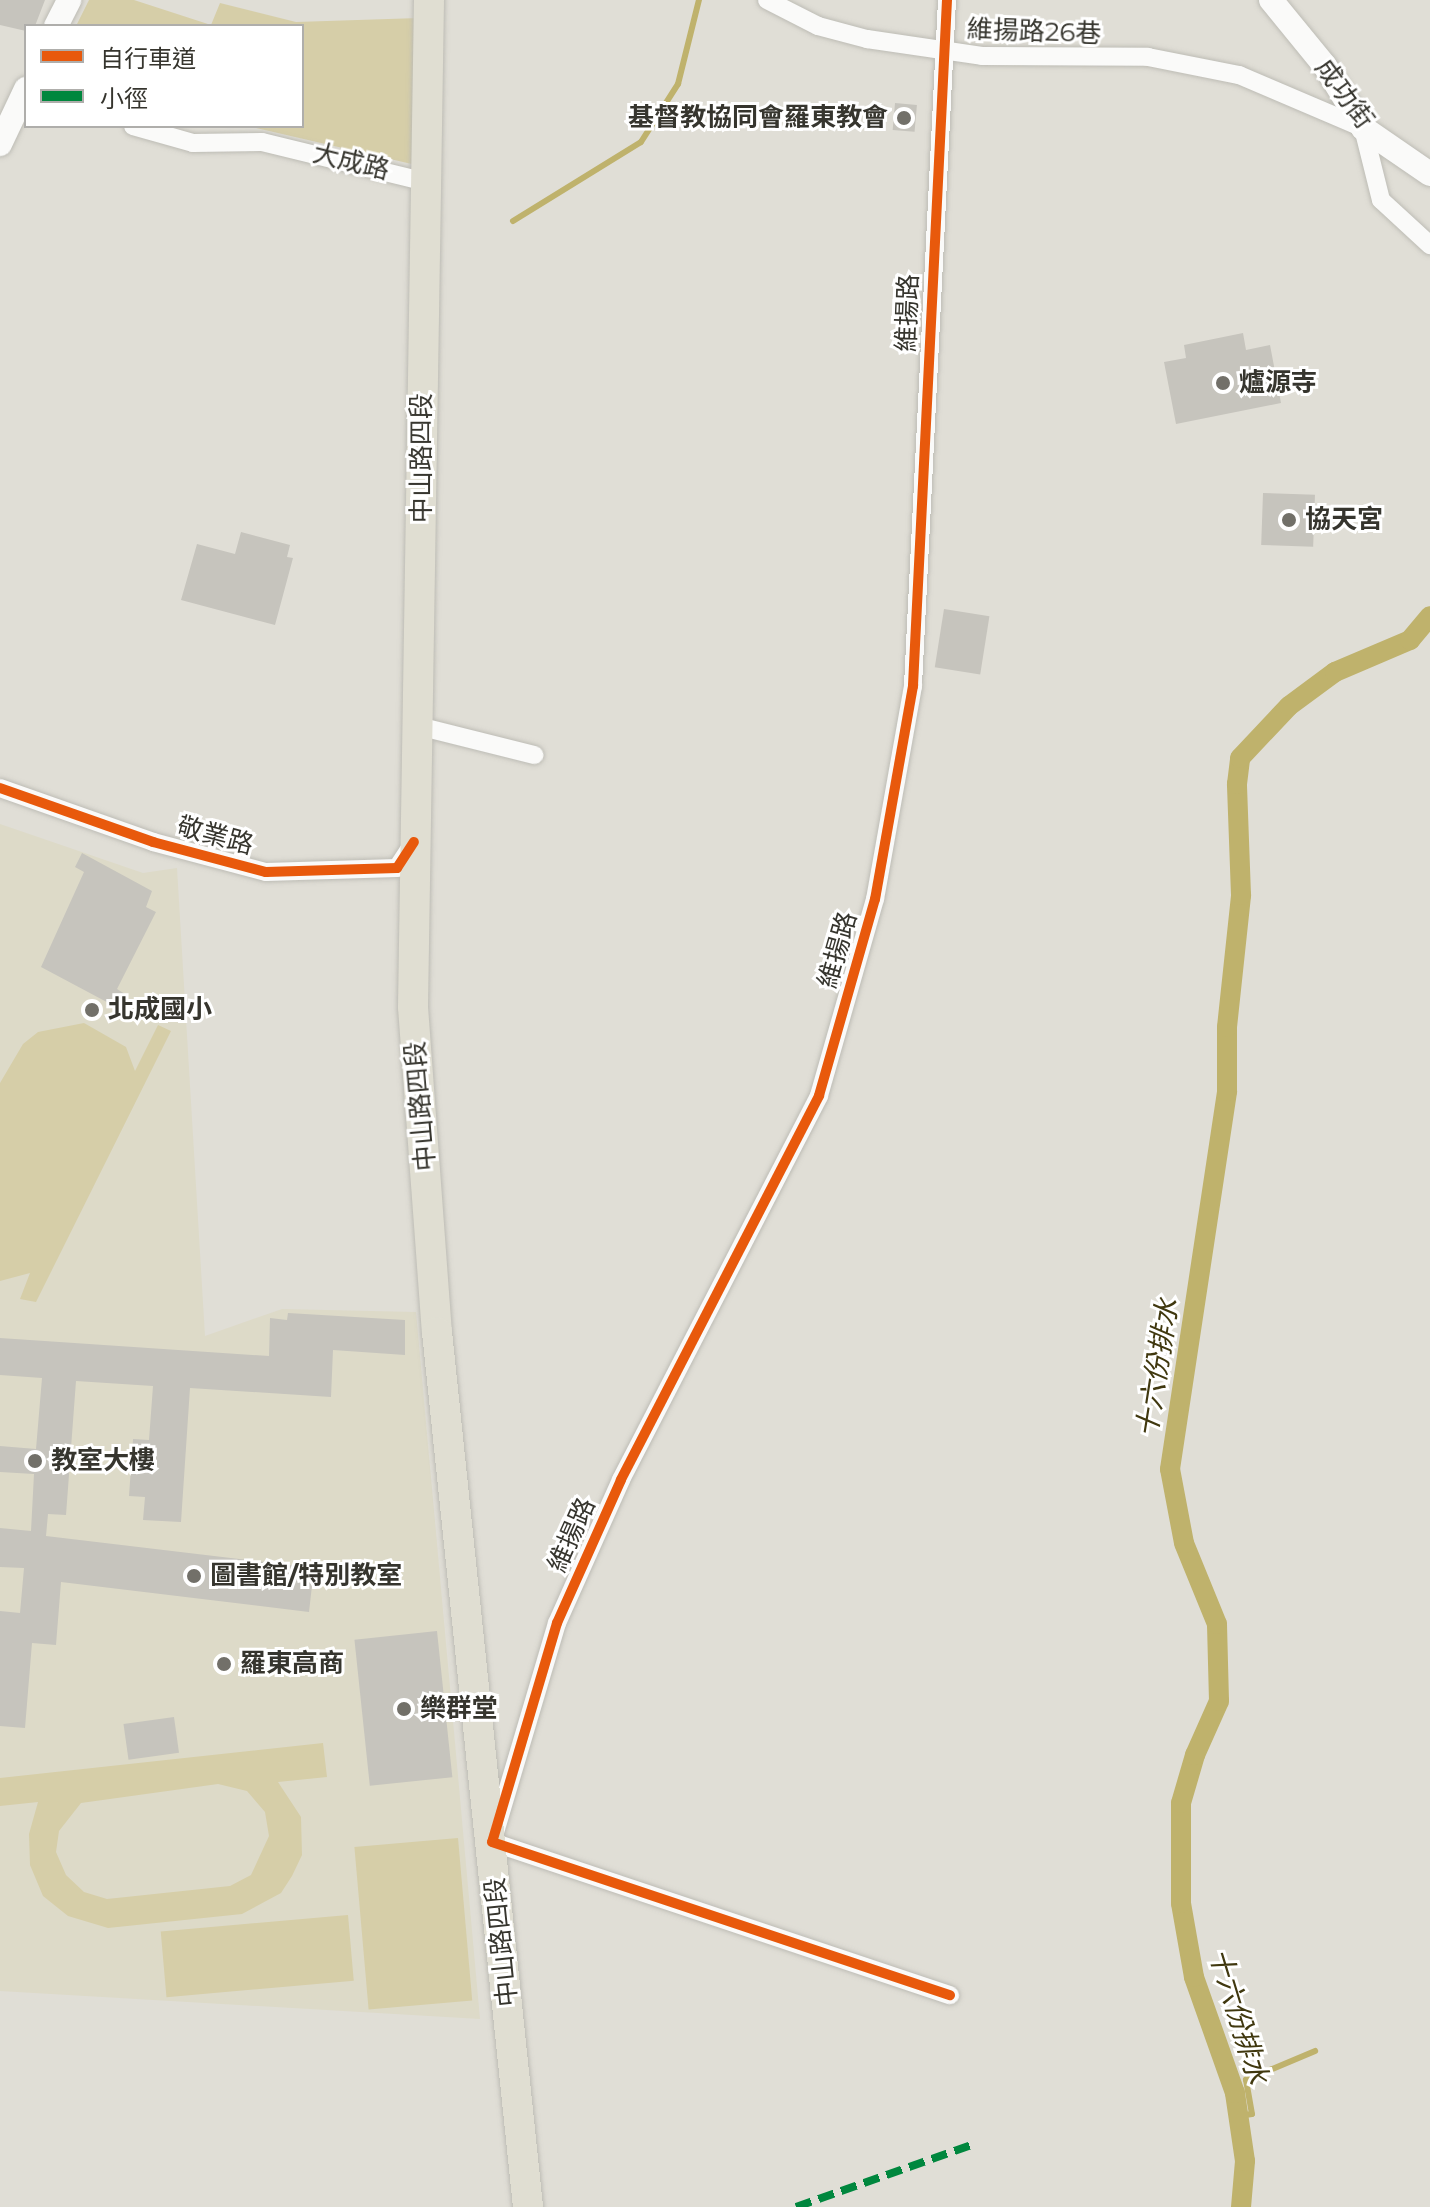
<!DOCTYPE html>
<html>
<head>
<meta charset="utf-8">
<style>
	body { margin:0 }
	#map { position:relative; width:1430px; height:2207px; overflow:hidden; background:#e0ded6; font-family:Montserrat,"Noto Sans TC",sans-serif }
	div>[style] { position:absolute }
	.built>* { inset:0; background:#dddac8 }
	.green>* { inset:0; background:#d6cea8; transform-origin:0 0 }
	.stream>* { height:6px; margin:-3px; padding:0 3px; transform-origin:3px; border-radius:3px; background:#bfb26c }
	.canal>* { height:20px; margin:-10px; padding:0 10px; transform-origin:10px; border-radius:10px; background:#bfb26c }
	.building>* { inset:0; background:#c6c4bd; transform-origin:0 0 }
	.roads { filter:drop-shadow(0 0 2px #bdbcb5) drop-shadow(0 0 2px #bdbcb5) }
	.minor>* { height:18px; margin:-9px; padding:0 9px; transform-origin:9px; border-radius:9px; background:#fafaf9 }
	.tertiary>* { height:24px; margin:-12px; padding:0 12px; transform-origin:12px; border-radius:12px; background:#fafaf9 }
	.primary>* { height:30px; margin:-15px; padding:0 15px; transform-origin:15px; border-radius:15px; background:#e0ded2 }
	.quiet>* { height:8px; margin-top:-4px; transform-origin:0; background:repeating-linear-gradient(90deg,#00873e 0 16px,transparent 0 24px) }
	.cycleway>* { height:10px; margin:-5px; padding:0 5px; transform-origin:5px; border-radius:5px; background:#e8590c }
	.dots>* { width:22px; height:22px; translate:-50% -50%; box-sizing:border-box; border:4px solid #fff; border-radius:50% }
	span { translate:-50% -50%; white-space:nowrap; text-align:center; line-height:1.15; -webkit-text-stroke:6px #fff; paint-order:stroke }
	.street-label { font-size:26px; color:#36352e }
	.poi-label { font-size:26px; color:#36352e; font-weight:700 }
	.right { translate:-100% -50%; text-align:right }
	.left { translate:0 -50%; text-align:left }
	.water-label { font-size:28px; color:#40380f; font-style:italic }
	.legend { position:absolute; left:24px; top:24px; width:280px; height:104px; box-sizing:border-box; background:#fff; border:2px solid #afaeab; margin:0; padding:10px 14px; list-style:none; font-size:24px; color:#36352e }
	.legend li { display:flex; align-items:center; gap:16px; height:40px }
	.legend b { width:40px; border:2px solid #afaeab }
</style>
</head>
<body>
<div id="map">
	<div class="built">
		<i style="clip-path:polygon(0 824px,143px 873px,177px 868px,205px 1336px,282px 1309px,416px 1312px,480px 2019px,0 1991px)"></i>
	</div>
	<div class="green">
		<i style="clip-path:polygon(89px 0,134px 0,211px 25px,220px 3px,296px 22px,419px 18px,416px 165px,252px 127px,211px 126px,302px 126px,302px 26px,76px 26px)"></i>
		<i style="clip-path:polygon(84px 1023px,126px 1047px,135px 1071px,158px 1025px,171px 1031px,36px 1302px,20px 1299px,30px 1273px,0 1281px,0 1083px,23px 1044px,38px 1032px)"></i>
		<i style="clip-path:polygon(evenodd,323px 1743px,327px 1777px,278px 1782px,301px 1817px,302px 1855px,292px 1876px,281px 1893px,242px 1914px,108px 1928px,68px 1916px,43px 1896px,30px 1865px,29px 1834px,38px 1802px,0 1806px,0 1778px,323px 1743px,218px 1784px,247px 1791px,265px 1812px,269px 1836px,251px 1875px,230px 1886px,107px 1899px,84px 1892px,66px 1875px,56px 1852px,59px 1831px,81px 1803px,218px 1784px)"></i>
		<i style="left:458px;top:1838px;width:163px;height:104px;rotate:85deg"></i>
		<i style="left:348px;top:1915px;width:66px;height:188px;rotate:85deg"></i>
	</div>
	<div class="stream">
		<i style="left:513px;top:221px;width:150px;rotate:-31.7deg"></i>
		<i style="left:641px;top:142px;width:69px;rotate:-57.5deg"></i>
		<i style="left:678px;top:84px;width:87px;rotate:-76deg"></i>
		<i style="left:1239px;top:2116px;width:13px;rotate:-9deg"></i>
		<i style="left:1252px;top:2114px;width:35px;rotate:-100deg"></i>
		<i style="left:1246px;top:2080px;width:75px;rotate:-22.8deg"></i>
	</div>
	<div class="canal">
		<i style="left:1241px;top:2207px;width:46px;rotate:-85deg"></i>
		<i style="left:1245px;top:2161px;width:69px;rotate:-98.4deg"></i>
		<i style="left:1235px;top:2093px;width:123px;rotate:-109.5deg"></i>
		<i style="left:1194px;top:1977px;width:75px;rotate:-100deg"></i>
		<i style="left:1181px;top:1903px;width:100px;rotate:-90deg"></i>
		<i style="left:1181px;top:1803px;width:50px;rotate:-73.7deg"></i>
		<i style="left:1195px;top:1755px;width:59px;rotate:-66deg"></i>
		<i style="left:1219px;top:1701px;width:77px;rotate:-91.5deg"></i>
		<i style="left:1217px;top:1624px;width:87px;rotate:-112.2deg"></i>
		<i style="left:1184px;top:1543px;width:75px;rotate:-100.7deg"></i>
		<i style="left:1170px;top:1469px;width:382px;rotate:-81.4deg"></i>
		<i style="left:1227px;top:1091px;width:64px;rotate:-90deg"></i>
		<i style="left:1227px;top:1027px;width:133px;rotate:-83.9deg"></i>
		<i style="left:1241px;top:895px;width:111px;rotate:-92.1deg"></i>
		<i style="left:1237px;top:784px;width:26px;rotate:-83deg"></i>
		<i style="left:1240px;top:758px;width:71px;rotate:-46.7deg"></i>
		<i style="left:1289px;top:706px;width:57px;rotate:-36.5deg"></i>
		<i style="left:1335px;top:672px;width:82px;rotate:-23.1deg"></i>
		<i style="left:1410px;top:640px;width:31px;rotate:-50deg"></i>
	</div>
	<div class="building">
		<i style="clip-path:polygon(0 0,45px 0,35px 26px,26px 26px,26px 31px,0 25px)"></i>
		<i style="left:895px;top:103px;width:22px;height:27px;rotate:5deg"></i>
		<i style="clip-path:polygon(1243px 333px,1246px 350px,1270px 345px,1281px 403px,1176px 424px,1164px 362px,1186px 358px,1184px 345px)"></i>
		<i style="left:1263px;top:493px;width:52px;height:52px;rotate:2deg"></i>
		<i style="clip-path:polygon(241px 532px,290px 545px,287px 557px,293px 558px,275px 625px,181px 600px,197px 544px,235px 554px)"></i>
		<i style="left:944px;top:609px;width:46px;height:59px;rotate:9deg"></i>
		<i style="clip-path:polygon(82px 853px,152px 891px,146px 907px,156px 912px,117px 989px,125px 994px,118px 1008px,41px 967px,84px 872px,75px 867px)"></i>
		<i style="clip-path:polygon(288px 1313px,405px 1320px,405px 1355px,333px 1350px,331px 1397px,190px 1388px,181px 1522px,143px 1520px,145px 1497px,129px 1496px,133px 1439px,149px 1440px,153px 1386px,76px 1381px,66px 1515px,48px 1514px,46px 1536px,314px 1568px,309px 1612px,61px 1582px,56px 1645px,32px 1643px,25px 1728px,0 1726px,0 1611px,20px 1613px,24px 1568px,0 1567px,0 1528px,31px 1531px,34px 1474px,0 1472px,0 1446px,36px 1449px,42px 1378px,0 1375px,0 1338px,269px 1356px,270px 1318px,287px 1320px)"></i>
		<i style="left:437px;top:1631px;width:147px;height:83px;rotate:84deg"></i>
		<i style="left:174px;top:1717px;width:36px;height:51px;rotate:82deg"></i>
	</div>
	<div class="roads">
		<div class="minor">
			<i style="left:767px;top:0;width:57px;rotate:27deg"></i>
			<i style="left:818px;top:26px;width:51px;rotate:14.9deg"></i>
			<i style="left:867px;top:39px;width:116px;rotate:8.4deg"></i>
			<i style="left:982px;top:56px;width:166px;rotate:0.3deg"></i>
			<i style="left:1148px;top:57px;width:93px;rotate:11.2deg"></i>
			<i style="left:1239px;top:75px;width:135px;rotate:23.1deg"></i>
			<i style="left:1363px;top:128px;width:74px;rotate:76deg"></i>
			<i style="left:1381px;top:200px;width:67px;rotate:42.6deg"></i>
			<i style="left:947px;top:0;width:687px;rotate:92.84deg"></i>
			<i style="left:913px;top:686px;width:216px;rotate:100.1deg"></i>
			<i style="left:875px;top:899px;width:205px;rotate:105.9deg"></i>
			<i style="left:819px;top:1096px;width:432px;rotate:117.3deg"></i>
			<i style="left:621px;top:1480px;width:157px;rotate:114.1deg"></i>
			<i style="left:557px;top:1623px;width:228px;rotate:106.5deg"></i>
			<i style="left:492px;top:1842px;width:483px;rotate:18.5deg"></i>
			<i style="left:133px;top:126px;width:62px;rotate:15.8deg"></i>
			<i style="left:193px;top:143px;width:69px;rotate:-0.8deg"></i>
			<i style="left:262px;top:142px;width:169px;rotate:13.7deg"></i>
			<i style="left:418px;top:726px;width:120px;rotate:14deg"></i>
			<i style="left:0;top:788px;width:162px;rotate:19.4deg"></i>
			<i style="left:153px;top:842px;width:117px;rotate:14.9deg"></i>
			<i style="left:266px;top:872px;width:131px;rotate:-1.7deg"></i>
			<i style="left:397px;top:868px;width:27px;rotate:-57deg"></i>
		</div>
		<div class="tertiary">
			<i style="left:1271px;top:0;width:85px;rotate:50.7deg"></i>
			<i style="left:1325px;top:66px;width:73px;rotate:58.5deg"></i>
			<i style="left:1363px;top:128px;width:81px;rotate:34.5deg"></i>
			<i style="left:56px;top:26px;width:29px;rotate:-63deg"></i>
			<i style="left:0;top:144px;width:61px;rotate:-64.7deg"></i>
		</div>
		<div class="primary">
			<i style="left:429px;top:0;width:1007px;rotate:90.91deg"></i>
			<i style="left:413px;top:1007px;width:326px;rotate:85.8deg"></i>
			<i style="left:437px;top:1332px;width:880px;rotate:84.06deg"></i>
		</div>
	</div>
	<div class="quiet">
		<i style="left:796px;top:2207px;width:189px;rotate:-19.5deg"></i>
	</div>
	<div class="cycleway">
		<i style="left:947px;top:0;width:687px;rotate:92.84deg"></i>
		<i style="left:913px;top:686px;width:216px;rotate:100.1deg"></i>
		<i style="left:875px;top:899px;width:205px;rotate:105.9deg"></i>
		<i style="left:819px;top:1096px;width:432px;rotate:117.3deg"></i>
		<i style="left:621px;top:1480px;width:157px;rotate:114.1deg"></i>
		<i style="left:557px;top:1623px;width:228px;rotate:106.5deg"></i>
		<i style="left:492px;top:1842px;width:483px;rotate:18.5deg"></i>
		<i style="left:0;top:788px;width:162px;rotate:19.4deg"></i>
		<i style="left:153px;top:842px;width:117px;rotate:14.9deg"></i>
		<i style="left:266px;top:872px;width:131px;rotate:-1.7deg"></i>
		<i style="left:397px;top:868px;width:31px;rotate:-57deg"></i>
	</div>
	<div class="dots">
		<i style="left:904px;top:118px;background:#727069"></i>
		<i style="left:1223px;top:383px;background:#727069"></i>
		<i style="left:1289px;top:520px;background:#727069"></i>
		<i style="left:92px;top:1010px;background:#727069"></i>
		<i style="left:35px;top:1461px;background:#727069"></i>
		<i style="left:194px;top:1576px;background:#727069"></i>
		<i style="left:224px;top:1664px;background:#727069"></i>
		<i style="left:404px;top:1709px;background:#727069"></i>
	</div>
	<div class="street-label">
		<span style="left:1034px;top:32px;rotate:2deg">維揚路26巷</span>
		<span style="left:1344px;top:94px;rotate:54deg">成功街</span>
		<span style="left:351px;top:162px;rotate:14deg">大成路</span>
		<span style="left:908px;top:313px;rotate:-88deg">維揚路</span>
		<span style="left:422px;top:458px;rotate:-90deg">中山路四段</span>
		<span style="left:215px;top:836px;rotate:15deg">敬業路</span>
		<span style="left:838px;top:950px;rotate:-74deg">維揚路</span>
		<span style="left:421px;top:1106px;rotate:-95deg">中山路四段</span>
		<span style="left:572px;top:1535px;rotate:-66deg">維揚路</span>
		<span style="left:502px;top:1942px;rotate:-96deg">中山路四段</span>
	</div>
	<div class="poi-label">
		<span class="right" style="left:888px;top:118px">基督教協同會羅東教會</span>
		<span class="left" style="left:1239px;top:383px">爐源寺</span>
		<span class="left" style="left:1305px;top:520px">協天宮</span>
		<span class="left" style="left:108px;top:1010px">北成國小</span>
		<span class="left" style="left:51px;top:1461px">教室大樓</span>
		<span class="left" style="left:210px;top:1576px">圖書館/特別教室</span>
		<span class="left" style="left:240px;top:1664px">羅東高商</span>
		<span class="left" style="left:420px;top:1709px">樂群堂</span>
	</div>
	<div class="water-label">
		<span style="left:1157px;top:1368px;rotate:-81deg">十六份排水</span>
		<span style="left:1239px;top:2016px;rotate:73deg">十六份排水</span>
	</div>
	<ul class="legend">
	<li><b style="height:10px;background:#e8590c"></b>自行車道</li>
	<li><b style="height:10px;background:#00873e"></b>小徑</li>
	</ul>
</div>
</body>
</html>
